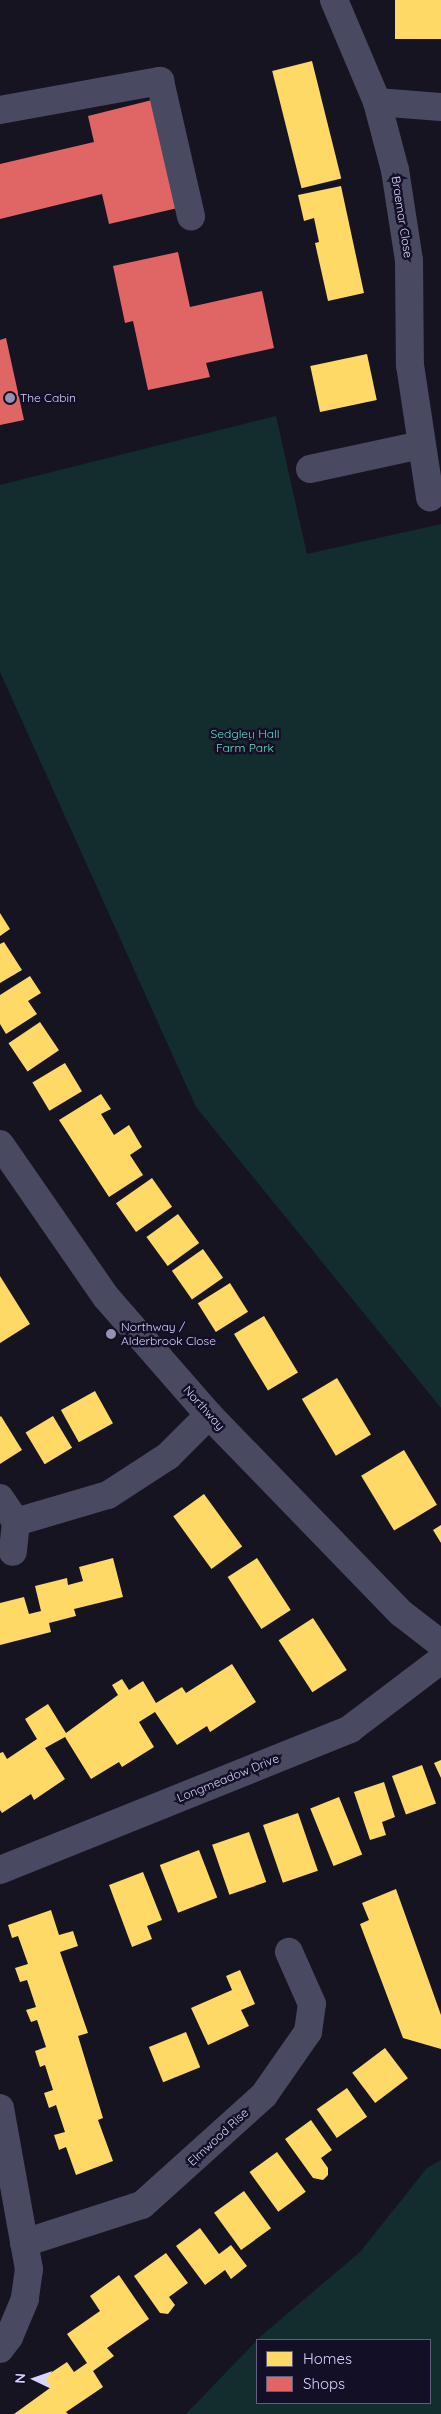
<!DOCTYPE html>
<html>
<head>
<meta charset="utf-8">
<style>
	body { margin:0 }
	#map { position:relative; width:441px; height:2414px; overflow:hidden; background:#161421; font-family:Quicksand,sans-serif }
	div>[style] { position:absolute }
	.green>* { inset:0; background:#132c2d }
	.homes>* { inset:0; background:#ffd966; transform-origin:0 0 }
	.shops>* { inset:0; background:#e06666 }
	.minor>* { height:28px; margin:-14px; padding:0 14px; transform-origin:14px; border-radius:14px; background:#4a4962 }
	.dots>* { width:14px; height:14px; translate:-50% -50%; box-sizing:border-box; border:2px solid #130f26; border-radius:50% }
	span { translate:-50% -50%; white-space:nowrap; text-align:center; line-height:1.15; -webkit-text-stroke:5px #130f26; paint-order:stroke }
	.street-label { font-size:12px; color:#d9d4ff }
	.poi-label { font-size:12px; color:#d9d4ff }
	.left { translate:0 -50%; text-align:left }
	.park-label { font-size:12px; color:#5fe0c0 }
	.legend { position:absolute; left:256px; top:2339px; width:175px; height:65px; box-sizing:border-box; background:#130f26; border:1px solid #625e7d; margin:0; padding:6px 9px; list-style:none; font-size:15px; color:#d9d4ff }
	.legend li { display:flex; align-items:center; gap:10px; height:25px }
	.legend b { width:25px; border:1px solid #625e7d }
	.north { position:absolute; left:10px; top:2354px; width:50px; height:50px; -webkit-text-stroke:4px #130f26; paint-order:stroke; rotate:273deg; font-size:14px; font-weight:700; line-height:20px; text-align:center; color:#d9d4ff }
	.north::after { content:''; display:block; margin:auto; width:18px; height:22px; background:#d9d4ff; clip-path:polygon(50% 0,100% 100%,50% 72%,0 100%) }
</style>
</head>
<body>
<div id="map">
	<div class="green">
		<i style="clip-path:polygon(276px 416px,307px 554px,441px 524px,441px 1408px,196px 1107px,0 672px,0 485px)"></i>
		<i style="clip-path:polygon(evenodd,441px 2160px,441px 2414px,186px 2414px,261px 2336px,360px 2252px,427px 2168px,441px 2160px,257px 2340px,430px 2340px,430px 2403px,257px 2403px,257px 2340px)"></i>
	</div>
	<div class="homes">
		<i style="left:395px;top:0;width:46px;height:39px"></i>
		<i style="left:312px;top:61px;width:121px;height:41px;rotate:76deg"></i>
		<i style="clip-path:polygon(341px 186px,364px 293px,328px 301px,315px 243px,319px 242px,314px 218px,304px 221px,298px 195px)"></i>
		<i style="left:367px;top:354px;width:47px;height:58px;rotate:78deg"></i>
		<i style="clip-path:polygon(0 913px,10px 929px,0 936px)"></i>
		<i style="clip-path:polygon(4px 942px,22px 970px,0 983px,0 944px)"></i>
		<i style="clip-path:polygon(30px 976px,41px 993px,28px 1001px,37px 1014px,6px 1034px,0 1024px,0 995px)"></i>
		<i style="left:40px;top:1022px;width:34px;height:38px;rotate:56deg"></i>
		<i style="left:65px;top:1063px;width:33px;height:38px;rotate:59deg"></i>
		<i style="clip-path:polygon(101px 1094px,111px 1109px,101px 1114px,114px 1135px,129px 1125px,142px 1147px,130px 1155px,143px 1175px,109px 1197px,59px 1120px)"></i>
		<i style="left:152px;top:1178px;width:35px;height:44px;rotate:55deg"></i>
		<i style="left:178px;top:1214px;width:36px;height:39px;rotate:54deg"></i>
		<i style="left:203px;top:1249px;width:35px;height:38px;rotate:55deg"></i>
		<i style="clip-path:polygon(0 1276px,30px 1324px,0 1343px)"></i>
		<i style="left:230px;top:1283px;width:34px;height:38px;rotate:58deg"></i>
		<i style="left:264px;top:1316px;width:66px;height:35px;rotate:59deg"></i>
		<i style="left:337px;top:1378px;width:66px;height:41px;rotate:59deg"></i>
		<i style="left:95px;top:1391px;width:37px;height:39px;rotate:61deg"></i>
		<i style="clip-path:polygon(1px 1416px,22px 1450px,0 1464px,0 1417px)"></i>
		<i style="left:53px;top:1416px;width:37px;height:32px;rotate:59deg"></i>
		<i style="left:404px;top:1450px;width:64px;height:50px;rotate:59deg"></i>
		<i style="left:204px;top:1494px;width:65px;height:38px;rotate:54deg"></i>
		<i style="clip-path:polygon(441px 1525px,441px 1543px,433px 1530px)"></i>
		<i style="clip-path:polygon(113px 1558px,123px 1597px,74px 1609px,76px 1616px,49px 1623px,51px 1632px,0 1645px,0 1603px,24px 1597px,29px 1614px,41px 1611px,35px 1586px,67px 1578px,68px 1585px,83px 1581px,79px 1567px)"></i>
		<i style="left:257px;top:1558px;width:62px;height:35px;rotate:57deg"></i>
		<i style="left:313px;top:1618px;width:62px;height:41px;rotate:57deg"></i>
		<i style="clip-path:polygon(232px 1664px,256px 1702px,210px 1732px,207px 1726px,177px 1745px,155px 1712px,139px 1722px,154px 1747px,122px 1767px,119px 1762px,91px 1779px,65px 1737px,45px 1748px,65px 1779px,34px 1800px,31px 1794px,2px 1813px,0 1810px,0 1753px,3px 1752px,7px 1759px,37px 1739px,25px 1719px,37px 1711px,48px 1704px,66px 1733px,118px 1695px,112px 1685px,122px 1679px,129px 1690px,143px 1681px,156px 1703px,182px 1687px,186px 1693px)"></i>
		<i style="clip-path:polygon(441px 1760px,441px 1778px,434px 1763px)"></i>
		<i style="left:422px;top:1765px;width:41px;height:32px;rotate:70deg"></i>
		<i style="clip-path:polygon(384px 1782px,395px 1817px,382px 1822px,386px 1835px,370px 1840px,354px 1792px)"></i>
		<i style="left:339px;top:1797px;width:62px;height:31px;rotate:68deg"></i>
		<i style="left:298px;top:1813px;width:61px;height:37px;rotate:71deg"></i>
		<i style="left:249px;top:1832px;width:53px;height:39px;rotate:71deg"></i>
		<i style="left:199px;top:1850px;width:51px;height:42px;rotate:69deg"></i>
		<i style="clip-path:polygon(143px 1872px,162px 1920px,147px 1926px,152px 1939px,132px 1947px,109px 1885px)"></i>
		<i style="clip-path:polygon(396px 1889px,441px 2015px,441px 2049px,403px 2038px,360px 1924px,369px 1920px,362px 1903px)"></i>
		<i style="clip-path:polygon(51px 1910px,59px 1935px,73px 1931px,78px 1946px,60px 1952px,88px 2033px,78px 2036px,103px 2118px,98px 2120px,113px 2161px,76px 2175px,66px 2147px,59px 2150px,54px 2135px,65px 2132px,56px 2105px,49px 2108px,44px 2093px,53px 2090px,45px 2065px,40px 2067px,35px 2051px,46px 2047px,37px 2020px,31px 2022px,26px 2010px,36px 2007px,27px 1980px,20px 1982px,15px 1968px,28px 1964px,18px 1936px,12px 1938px,8px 1925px)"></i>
		<i style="clip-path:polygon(240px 1970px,255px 2004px,241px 2010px,249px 2026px,208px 2045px,191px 2008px,232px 1990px,226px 1976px)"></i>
		<i style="left:186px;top:2032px;width:38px;height:40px;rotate:68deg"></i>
		<i style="left:385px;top:2048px;width:38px;height:41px;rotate:53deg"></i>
		<i style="left:347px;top:2088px;width:35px;height:37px;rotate:55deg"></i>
		<i style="clip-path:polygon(311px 2120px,332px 2150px,321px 2158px,328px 2168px,328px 2175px,323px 2180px,313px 2178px,285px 2139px)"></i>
		<i style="left:277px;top:2152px;width:49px;height:34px;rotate:54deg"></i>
		<i style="left:244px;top:2191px;width:46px;height:37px;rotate:54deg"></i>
		<i style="clip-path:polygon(200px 2228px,219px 2254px,231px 2245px,247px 2266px,231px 2279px,225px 2270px,205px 2285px,176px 2246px)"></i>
		<i style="clip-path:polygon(166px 2253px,188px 2283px,169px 2297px,175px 2305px,168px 2314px,160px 2313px,134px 2276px)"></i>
		<i style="clip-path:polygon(119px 2275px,149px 2319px,107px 2348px,114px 2356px,93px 2371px,103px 2387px,66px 2412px,68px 2414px,14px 2414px,50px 2388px,43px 2378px,67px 2362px,74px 2372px,87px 2363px,67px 2334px,100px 2311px,90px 2296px)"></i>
	</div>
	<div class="shops">
		<i style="clip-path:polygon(156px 99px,182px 207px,109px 224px,102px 194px,0 219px,0 164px,94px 142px,88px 116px)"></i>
		<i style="clip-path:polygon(178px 252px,190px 307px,262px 291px,274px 348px,206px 363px,210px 377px,148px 390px,133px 321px,125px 323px,113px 266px)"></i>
		<i style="clip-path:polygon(6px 338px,24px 420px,0 425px,0 340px)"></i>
	</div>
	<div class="minor">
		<i style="left:334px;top:0;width:111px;rotate:67.1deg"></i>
		<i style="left:377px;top:102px;width:70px;rotate:75.2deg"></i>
		<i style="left:395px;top:170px;width:91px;rotate:81.2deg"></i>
		<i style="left:409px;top:260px;width:105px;rotate:89.5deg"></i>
		<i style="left:410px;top:365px;width:134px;rotate:81.4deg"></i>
		<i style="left:377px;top:102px;width:64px;rotate:4.5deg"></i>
		<i style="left:0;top:110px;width:163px;rotate:-10.3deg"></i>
		<i style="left:160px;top:81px;width:139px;rotate:77.1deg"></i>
		<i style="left:310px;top:469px;width:114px;rotate:-12.2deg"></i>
		<i style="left:0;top:1144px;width:186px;rotate:55.3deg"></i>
		<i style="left:106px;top:1297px;width:157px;rotate:48.9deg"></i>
		<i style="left:209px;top:1415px;width:276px;rotate:45.9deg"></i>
		<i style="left:401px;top:1613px;width:51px;rotate:37.8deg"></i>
		<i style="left:0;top:1498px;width:29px;rotate:56deg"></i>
		<i style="left:16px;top:1522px;width:30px;rotate:96deg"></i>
		<i style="left:16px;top:1522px;width:96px;rotate:-16.4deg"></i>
		<i style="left:108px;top:1495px;width:72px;rotate:-33deg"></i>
		<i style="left:168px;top:1456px;width:58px;rotate:-45deg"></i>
		<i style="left:0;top:1870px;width:377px;rotate:-21.9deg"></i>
		<i style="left:350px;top:1729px;width:114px;rotate:-37.2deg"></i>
		<i style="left:0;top:2108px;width:164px;rotate:79.8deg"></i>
		<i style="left:29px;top:2269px;width:30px;rotate:98deg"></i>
		<i style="left:25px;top:2299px;width:41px;rotate:112.8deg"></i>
		<i style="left:9px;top:2337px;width:15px;rotate:127deg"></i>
		<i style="left:24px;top:2243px;width:124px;rotate:-17.9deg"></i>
		<i style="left:142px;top:2205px;width:164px;rotate:-42deg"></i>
		<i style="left:264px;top:2095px;width:77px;rotate:-55.1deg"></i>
		<i style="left:308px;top:2032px;width:28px;rotate:-82deg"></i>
		<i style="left:312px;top:2004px;width:57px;rotate:-113.9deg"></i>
	</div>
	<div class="dots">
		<i style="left:10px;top:398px;background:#9591b1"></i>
		<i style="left:111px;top:1334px;background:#9591b1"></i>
	</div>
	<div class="street-label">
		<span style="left:402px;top:217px;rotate:81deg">Braemar Close</span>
		<span style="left:204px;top:1408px;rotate:48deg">Northway</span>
		<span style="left:228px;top:1778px;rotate:-22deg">Longmeadow Drive</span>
		<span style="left:218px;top:2137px;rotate:-43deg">Elmwood Rise</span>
	</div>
	<div class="poi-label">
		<span class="left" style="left:20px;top:398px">The Cabin</span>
		<span class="left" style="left:121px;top:1334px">Northway /<br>Alderbrook Close</span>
	</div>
	<div class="park-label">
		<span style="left:245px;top:741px">Sedgley Hall<br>Farm Park</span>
	</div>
	<ul class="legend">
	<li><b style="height:14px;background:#ffd966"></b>Homes</li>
	<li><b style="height:14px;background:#e06666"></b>Shops</li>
	</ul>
	<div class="north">N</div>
</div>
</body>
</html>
